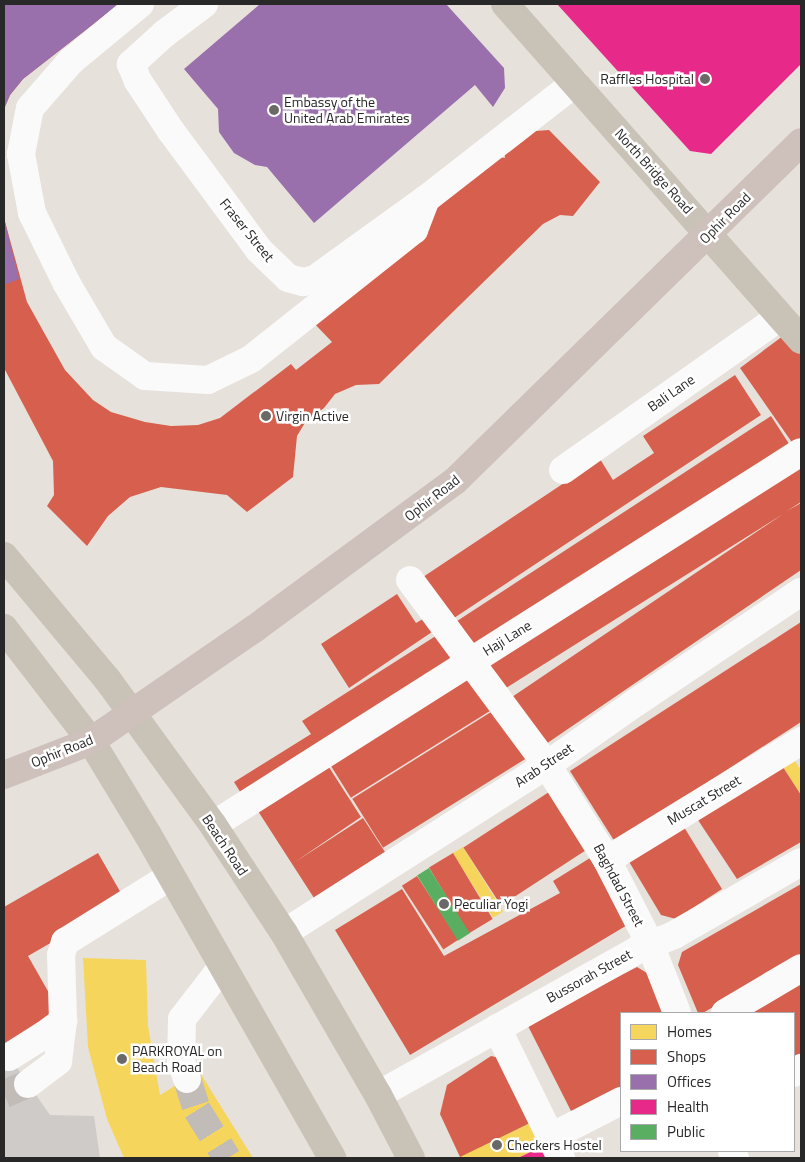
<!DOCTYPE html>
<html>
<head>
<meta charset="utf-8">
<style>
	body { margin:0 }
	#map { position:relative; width:805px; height:1162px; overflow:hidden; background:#e7e1dc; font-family:"Titillium Web",sans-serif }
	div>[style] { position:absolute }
	.homes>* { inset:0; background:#f6d55c; transform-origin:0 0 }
	.shops>* { inset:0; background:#d6604d; transform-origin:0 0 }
	.offices>* { inset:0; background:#9970ab }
	.health>* { inset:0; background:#e7298a }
	.public>* { inset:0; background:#5aae61; transform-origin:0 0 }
	.building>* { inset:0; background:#cfcbc8 }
	.minor-tunnel>* { height:28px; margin-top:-14px; transform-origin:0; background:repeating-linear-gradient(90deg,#c1bcb8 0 28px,transparent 0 42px) }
	.minor>* { height:28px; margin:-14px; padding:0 14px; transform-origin:14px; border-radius:14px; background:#fbfafa }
	.major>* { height:28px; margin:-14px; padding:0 14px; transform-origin:14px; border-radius:14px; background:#c9c2b7 }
	.highway>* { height:28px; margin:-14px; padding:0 14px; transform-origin:14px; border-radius:14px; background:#cec0bb }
	.dots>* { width:14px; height:14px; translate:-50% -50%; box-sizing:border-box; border:2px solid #fff; border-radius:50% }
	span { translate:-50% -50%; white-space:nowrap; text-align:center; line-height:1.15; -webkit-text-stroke:5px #fff; paint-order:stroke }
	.poi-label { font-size:14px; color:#282828 }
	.right { translate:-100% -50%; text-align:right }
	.left { translate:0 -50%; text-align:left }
	.street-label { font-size:14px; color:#282828 }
	.frame { position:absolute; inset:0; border:5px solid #282828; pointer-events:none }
	.legend { position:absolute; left:620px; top:1012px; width:175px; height:140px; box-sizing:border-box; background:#fff; border:1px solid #a9a9a9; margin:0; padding:6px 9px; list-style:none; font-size:15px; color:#282828 }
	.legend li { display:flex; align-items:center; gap:10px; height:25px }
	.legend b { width:25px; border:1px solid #a9a9a9 }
</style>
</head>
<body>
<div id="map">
	<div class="homes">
		<i style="clip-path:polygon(792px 757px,801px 770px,801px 795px,781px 764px)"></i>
		<i style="left:463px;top:847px;width:76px;height:12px;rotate:58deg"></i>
		<i style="clip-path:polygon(83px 958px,146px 960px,148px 1026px,160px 1095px,199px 1071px,253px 1158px,124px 1158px,107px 1119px,88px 1047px)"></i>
		<i style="clip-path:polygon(534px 1121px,545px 1145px,518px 1158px,457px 1158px)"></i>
	</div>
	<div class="shops">
		<i style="clip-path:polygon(4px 4px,119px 4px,23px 79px,10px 95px,4px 109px)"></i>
		<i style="clip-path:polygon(549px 130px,600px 182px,573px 216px,560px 215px,543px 224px,379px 384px,356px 385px,335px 394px,324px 408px,306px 421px,297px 436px,293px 477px,247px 512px,227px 495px,161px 487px,130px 497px,108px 516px,87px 546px,47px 506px,54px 495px,53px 461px,4px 368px,4px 218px,27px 302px,65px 370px,93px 400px,111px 412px,145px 422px,171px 426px,198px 425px,220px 418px,291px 364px,296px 370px,332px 342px,311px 320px,387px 238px,494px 156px,505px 158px,504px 148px,522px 132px)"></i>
		<i style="clip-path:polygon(787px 333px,801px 352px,801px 449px,798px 451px,740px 368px)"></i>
		<i style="clip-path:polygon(735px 375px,761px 415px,448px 622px,420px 579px,600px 459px,613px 480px,654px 453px,643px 436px)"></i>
		<i style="clip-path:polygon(771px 416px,795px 453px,475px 654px,454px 623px)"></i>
		<i style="clip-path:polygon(801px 462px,801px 502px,787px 511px,801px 503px,801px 570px,543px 746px,509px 699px,783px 514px,503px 690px,485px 660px)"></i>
		<i style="clip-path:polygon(397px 594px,416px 623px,423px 619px,432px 632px,349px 688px,321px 644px)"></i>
		<i style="clip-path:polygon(801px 622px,801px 722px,615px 842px,570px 771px)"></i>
		<i style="clip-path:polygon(442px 632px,462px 662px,244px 798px,234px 782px,311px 734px,302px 721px)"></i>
		<i style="left:472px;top:669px;width:45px;height:171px;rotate:58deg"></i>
		<i style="left:499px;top:707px;width:58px;height:173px;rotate:58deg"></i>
		<i style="clip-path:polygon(325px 761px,361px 817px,295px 862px,363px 818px,385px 852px,314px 898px,256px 808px)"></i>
		<i style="clip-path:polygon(781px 764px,801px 795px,801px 842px,737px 879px,694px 814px)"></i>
		<i style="left:549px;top:792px;width:69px;height:102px;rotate:57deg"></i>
		<i style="clip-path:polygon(684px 827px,722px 889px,676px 919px,661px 915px,628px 860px)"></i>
		<i style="clip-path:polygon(98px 853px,125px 900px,28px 956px,61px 1014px,4px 1047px,4px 907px)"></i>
		<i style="left:453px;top:853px;width:77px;height:28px;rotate:59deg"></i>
		<i style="clip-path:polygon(590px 858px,629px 924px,410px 1055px,335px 930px,402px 889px,444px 956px,560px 893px,553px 881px)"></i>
		<i style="left:417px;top:876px;width:76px;height:18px;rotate:57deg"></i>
		<i style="clip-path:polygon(801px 884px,801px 955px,703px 1013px,698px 1013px,678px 965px,682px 952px)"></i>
		<i style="clip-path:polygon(637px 967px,652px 976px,666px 1013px,621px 1013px,621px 1089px,573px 1115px,527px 1024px)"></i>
		<i style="clip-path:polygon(801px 980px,801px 1053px,794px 1057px,794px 1013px,741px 1013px)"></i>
		<i style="clip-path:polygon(491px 1056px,505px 1059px,534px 1121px,460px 1157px,440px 1114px,447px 1085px)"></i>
	</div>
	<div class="offices">
		<i style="clip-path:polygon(4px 4px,119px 4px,23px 79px,10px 95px,4px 109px)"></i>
		<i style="clip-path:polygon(260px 4px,446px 4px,504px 68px,505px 88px,493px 107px,475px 85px,314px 223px,267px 167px,255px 165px,234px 153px,219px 132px,218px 109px,184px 69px)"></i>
		<i style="clip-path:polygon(4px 218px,19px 279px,4px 285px)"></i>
	</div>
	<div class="health">
		<i style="clip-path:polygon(557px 4px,801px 4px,801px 64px,711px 154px,690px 151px)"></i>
		<i style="clip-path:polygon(545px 1145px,551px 1158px,518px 1158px)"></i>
	</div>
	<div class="public">
		<i style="left:429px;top:868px;width:77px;height:14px;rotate:58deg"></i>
	</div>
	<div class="building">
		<i style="clip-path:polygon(4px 1049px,50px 1115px,94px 1116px,100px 1158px,4px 1158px)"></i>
	</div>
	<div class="minor-tunnel">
		<i style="left:187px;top:1079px;width:33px;rotate:72deg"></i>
		<i style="left:197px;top:1110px;width:57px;rotate:58deg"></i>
		<i style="left:4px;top:1094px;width:26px;rotate:-23deg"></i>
	</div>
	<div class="minor">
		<i style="left:140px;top:4px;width:89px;rotate:140.4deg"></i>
		<i style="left:71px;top:61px;width:62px;rotate:131.1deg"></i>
		<i style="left:30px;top:108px;width:47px;rotate:101.1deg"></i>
		<i style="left:21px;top:154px;width:60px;rotate:79.4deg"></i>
		<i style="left:32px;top:213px;width:79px;rotate:63.8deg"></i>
		<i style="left:67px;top:284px;width:73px;rotate:59.6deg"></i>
		<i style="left:104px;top:347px;width:50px;rotate:35.3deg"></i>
		<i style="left:145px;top:376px;width:63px;rotate:3.6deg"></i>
		<i style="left:208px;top:380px;width:48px;rotate:-26deg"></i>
		<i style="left:251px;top:359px;width:208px;rotate:-38.4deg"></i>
		<i style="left:414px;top:230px;width:33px;rotate:-69deg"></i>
		<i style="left:204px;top:4px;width:50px;rotate:143.1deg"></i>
		<i style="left:164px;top:34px;width:45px;rotate:137.7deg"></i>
		<i style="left:131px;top:64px;width:18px;rotate:68deg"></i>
		<i style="left:138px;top:81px;width:60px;rotate:56.6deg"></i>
		<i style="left:171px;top:131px;width:148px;rotate:53.5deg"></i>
		<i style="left:259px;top:250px;width:40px;rotate:44deg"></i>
		<i style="left:288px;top:278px;width:16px;rotate:15deg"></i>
		<i style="left:303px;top:282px;width:12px;rotate:-14deg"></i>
		<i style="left:315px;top:279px;width:137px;rotate:-35.8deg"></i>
		<i style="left:426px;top:199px;width:189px;rotate:-37.9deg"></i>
		<i style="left:563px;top:470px;width:266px;rotate:-35.2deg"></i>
		<i style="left:410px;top:580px;width:230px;rotate:53.5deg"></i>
		<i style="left:547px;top:765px;width:112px;rotate:57.7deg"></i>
		<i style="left:607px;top:860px;width:94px;rotate:62.9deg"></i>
		<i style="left:650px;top:944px;width:74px;rotate:68.6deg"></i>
		<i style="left:213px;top:825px;width:696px;rotate:-32.39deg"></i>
		<i style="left:607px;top:860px;width:228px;rotate:-31.5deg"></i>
		<i style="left:284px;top:933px;width:312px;rotate:-32.6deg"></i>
		<i style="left:547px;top:765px;width:108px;rotate:-35.2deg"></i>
		<i style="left:635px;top:703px;width:200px;rotate:-33.8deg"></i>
		<i style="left:725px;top:1013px;width:88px;rotate:-30.6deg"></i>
		<i style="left:497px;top:1028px;width:145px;rotate:63.8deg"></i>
		<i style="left:9px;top:1057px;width:41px;rotate:-32.2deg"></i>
		<i style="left:44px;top:1035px;width:24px;rotate:-36deg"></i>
		<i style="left:794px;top:1073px;width:9px;rotate:-36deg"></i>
		<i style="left:187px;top:1079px;width:19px;rotate:-108deg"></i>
		<i style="left:181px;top:1061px;width:42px;rotate:-88.6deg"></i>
		<i style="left:182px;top:1019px;width:66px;rotate:-52.4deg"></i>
		<i style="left:28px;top:1084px;width:38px;rotate:-37deg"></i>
		<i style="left:58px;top:1061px;width:40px;rotate:-82.9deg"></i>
		<i style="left:63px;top:1021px;width:66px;rotate:-91.7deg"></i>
		<i style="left:61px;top:955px;width:14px;rotate:-73deg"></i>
		<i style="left:65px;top:942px;width:125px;rotate:-31.9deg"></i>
		<i style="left:378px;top:1095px;width:297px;rotate:-29.2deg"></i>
		<i style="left:637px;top:950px;width:40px;rotate:-22deg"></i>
		<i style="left:674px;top:935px;width:146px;rotate:-29.9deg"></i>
		<i style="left:551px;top:1137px;width:79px;rotate:-27.2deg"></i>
		<i style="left:732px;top:1151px;width:8px;rotate:67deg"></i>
	</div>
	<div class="major">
		<i style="left:505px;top:4px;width:448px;rotate:48.6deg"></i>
		<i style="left:4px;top:556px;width:160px;rotate:50.1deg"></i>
		<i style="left:107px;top:679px;width:180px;rotate:54deg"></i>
		<i style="left:213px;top:825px;width:129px;rotate:56.7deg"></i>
		<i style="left:284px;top:933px;width:187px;rotate:59.9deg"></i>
		<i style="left:378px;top:1095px;width:71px;rotate:62.4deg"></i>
		<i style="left:4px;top:628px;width:143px;rotate:52.4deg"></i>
		<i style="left:91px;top:741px;width:110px;rotate:58.8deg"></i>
		<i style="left:148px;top:835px;width:372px;rotate:60.3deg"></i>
	</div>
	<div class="highway">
		<i style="left:4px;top:775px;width:93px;rotate:-21.3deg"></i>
		<i style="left:91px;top:741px;width:198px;rotate:-34.5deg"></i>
		<i style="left:254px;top:629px;width:250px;rotate:-36.4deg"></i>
		<i style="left:455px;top:481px;width:484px;rotate:-44.4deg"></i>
	</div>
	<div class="dots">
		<i style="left:705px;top:79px;background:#6b6967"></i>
		<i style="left:274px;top:110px;background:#6b6967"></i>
		<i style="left:266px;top:416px;background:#6b6967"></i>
		<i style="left:444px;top:904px;background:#6b6967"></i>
		<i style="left:122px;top:1059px;background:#6b6967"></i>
		<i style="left:497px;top:1145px;background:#6b6967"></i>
	</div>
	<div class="poi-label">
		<span class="right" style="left:694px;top:79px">Raffles Hospital</span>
		<span class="left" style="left:284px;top:110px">Embassy of the<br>United Arab Emirates</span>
		<span class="left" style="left:276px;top:416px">Virgin Active</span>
		<span class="left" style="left:454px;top:904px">Peculiar Yogi</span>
		<span class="left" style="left:132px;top:1059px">PARKROYAL on<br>Beach Road</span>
		<span class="left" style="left:507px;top:1145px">Checkers Hostel</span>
	</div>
	<div class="street-label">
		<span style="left:654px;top:171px;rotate:48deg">North Bridge Road</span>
		<span style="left:725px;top:218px;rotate:-45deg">Ophir Road</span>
		<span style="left:247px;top:230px;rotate:51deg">Fraser Street</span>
		<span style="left:671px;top:393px;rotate:-35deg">Bali Lane</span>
		<span style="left:432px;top:498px;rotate:-38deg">Ophir Road</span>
		<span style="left:507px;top:638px;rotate:-32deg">Haji Lane</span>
		<span style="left:62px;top:751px;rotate:-22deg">Ophir Road</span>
		<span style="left:544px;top:765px;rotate:-34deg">Arab Street</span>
		<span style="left:704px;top:800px;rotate:-31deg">Muscat Street</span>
		<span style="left:225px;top:845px;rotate:56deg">Beach Road</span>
		<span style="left:619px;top:885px;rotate:62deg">Baghdad Street</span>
		<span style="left:589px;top:976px;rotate:-29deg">Bussorah Street</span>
	</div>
	<div class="frame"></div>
	<ul class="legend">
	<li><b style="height:14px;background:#f6d55c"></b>Homes</li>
	<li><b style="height:14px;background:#d6604d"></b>Shops</li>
	<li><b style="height:14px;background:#9970ab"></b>Offices</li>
	<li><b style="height:14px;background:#e7298a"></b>Health</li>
	<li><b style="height:14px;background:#5aae61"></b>Public</li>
	</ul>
</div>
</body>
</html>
